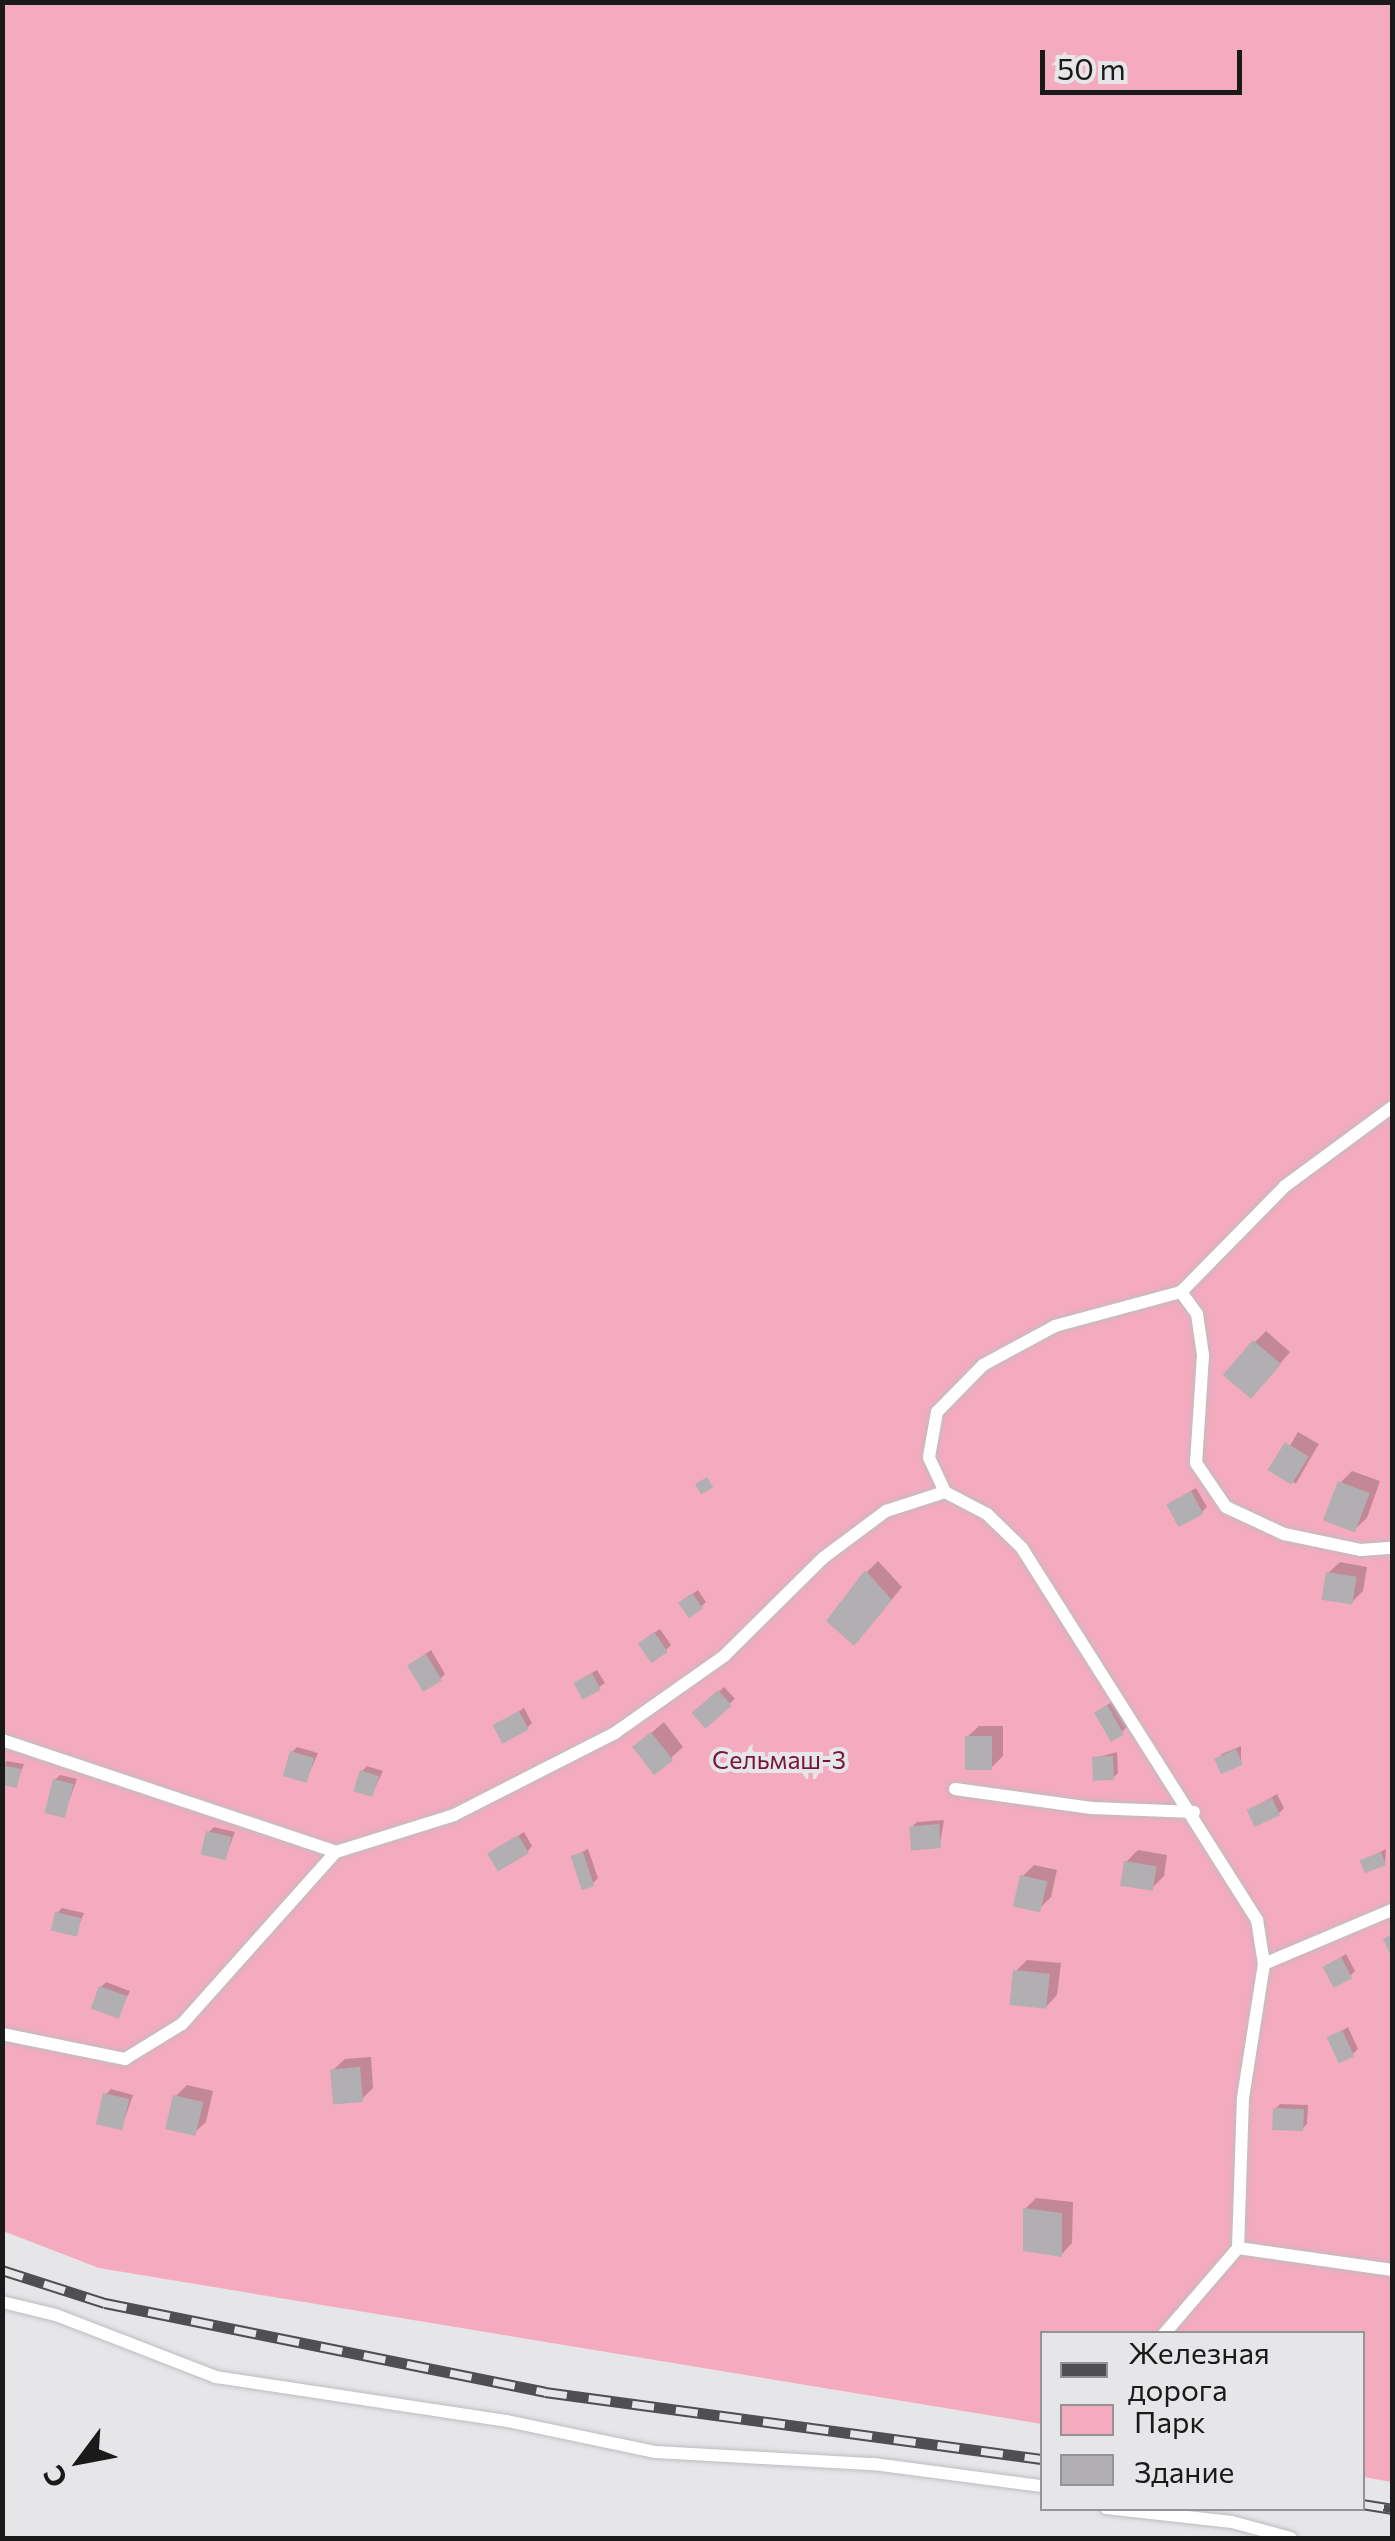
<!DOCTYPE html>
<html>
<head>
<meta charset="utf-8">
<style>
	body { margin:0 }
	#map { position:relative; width:1395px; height:2541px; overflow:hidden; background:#e6e5e8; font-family:Commissioner,sans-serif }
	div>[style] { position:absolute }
	.green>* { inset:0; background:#f4abbf }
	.shadow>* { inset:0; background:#0003; transform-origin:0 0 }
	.building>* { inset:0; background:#b2afb2; transform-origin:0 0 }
	.roads { filter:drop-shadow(0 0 2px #bdbdc0) drop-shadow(0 0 2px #bdbdc0) }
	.service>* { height:12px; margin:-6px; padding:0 6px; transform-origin:6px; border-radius:6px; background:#fff }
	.rail>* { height:11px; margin-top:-5.5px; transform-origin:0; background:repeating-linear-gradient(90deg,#e6e5e8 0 22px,#4f4e50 0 44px); box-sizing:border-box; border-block:2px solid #4f4e50 }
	span { translate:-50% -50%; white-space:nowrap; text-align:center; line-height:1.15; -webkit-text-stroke:8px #e6e5e8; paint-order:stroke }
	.park-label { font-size:25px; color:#76163e }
	.frame { position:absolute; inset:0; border:5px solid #1a1a1b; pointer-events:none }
	.legend { position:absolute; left:1040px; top:2331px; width:325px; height:180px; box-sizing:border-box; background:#e6e5e8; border:2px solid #949496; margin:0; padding:12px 18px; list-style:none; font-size:30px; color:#1a1a1b }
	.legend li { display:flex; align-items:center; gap:20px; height:50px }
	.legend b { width:50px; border:2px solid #949496 }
	.north { position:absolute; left:30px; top:2411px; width:100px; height:100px; -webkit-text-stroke:8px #e6e5e8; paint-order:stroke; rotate:238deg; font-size:28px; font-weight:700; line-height:40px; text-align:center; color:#1a1a1b }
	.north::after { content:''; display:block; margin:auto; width:35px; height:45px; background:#1a1a1b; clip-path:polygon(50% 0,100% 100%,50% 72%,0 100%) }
	.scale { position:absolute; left:1040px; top:50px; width:202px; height:45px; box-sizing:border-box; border:5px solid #1a1a1b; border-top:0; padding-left:12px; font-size:30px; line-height:35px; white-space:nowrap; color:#1a1a1b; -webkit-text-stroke:8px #e6e5e8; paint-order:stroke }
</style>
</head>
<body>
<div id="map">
	<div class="green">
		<i style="clip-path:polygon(2px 3px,1392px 3px,1392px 2482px,1363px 2477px,1362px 2334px,1042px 2334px,1042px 2424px,99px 2268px,3px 2231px)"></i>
	</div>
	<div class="shadow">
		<i style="clip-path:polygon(1266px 1331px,1290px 1352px,1262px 1385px,1255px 1342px)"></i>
		<i style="left:1298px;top:1432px;width:24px;height:46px;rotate:30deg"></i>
		<i style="clip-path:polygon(1352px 1471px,1380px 1481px,1367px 1518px,1355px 1529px,1340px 1483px)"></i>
		<i style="clip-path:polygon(1196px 1488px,1207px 1507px,1202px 1512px,1169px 1504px)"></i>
		<i style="clip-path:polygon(878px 1561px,902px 1587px,865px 1632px,867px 1572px)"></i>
		<i style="clip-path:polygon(1340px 1562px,1367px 1567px,1363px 1591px,1351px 1603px,1328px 1573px)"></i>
		<i style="clip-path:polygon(698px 1590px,706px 1602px,701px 1607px,686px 1598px)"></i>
		<i style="clip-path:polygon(660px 1629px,671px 1645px,666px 1650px,645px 1639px)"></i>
		<i style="clip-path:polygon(431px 1650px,445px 1674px,440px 1679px,410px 1665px)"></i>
		<i style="clip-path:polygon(597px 1670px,605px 1683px,584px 1697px,581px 1679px)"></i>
		<i style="left:724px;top:1687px;width:16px;height:39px;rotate:47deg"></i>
		<i style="clip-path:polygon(1112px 1702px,1127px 1727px,1122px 1732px,1102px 1708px)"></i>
		<i style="clip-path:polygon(524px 1708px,532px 1723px,527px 1728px,496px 1726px)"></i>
		<i style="clip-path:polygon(664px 1722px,683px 1747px,671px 1758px,636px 1746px)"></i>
		<i style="clip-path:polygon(979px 1726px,1003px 1726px,1003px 1756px,992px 1767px,967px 1737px)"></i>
		<i style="clip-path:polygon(1241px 1746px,1241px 1763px,1217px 1759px,1222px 1754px)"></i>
		<i style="clip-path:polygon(297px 1747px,318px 1753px,306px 1781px,292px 1752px)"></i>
		<i style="clip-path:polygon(1117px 1752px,1118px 1773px,1113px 1778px,1095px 1758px)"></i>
		<i style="clip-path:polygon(6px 1761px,24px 1764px,16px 1785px,2px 1782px)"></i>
		<i style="clip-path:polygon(367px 1766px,383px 1771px,372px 1794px,362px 1771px)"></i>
		<i style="clip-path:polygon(60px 1775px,77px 1779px,64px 1815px,55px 1780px)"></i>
		<i style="clip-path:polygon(1277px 1794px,1284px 1808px,1279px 1813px,1250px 1810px)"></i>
		<i style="clip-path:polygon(944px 1820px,940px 1845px,911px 1828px,917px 1822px)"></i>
		<i style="clip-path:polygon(214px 1827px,235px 1832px,225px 1858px,209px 1832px)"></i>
		<i style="clip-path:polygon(524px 1832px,532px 1846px,528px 1851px,490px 1854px)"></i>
		<i style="clip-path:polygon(588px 1849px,598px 1878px,593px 1883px,574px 1856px)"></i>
		<i style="clip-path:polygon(1386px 1849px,1385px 1863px,1363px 1863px,1368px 1858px)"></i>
		<i style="clip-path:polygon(1138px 1850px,1167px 1855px,1164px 1876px,1152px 1888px,1126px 1862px)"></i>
		<i style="clip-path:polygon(1034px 1865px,1057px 1870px,1051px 1897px,1039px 1909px,1022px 1877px)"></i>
		<i style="clip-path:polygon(62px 1908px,84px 1913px,75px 1934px,57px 1913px)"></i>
		<i style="clip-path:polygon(1346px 1954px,1355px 1971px,1350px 1976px,1326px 1967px)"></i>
		<i style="clip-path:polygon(1027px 1960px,1061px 1963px,1057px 1995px,1046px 2007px,1016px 1971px)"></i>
		<i style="clip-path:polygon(106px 1982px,130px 1991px,118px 2015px,101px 1987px)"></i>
		<i style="clip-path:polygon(1348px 2027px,1358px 2049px,1353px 2054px,1330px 2038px)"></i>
		<i style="clip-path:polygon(371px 2057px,373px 2088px,362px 2099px,333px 2070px,345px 2059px)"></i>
		<i style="clip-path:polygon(187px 2085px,213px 2091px,206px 2122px,194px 2133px,175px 2097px)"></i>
		<i style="clip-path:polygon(111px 2089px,133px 2095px,122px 2127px,105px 2095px)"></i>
		<i style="clip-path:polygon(1280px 2104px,1308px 2105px,1307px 2124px,1302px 2129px,1275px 2109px)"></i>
		<i style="clip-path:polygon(1036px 2198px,1073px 2202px,1072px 2243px,1061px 2255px,1025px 2209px)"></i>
	</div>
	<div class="building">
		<i style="left:1253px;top:1340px;width:37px;height:46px;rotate:41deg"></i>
		<i style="left:1285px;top:1442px;width:28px;height:33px;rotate:32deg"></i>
		<i style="left:707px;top:1477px;width:12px;height:14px;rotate:59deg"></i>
		<i style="left:1338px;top:1481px;width:34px;height:42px;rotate:21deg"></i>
		<i style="left:1191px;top:1491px;width:26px;height:28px;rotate:62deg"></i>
		<i style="clip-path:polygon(865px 1570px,892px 1600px,854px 1646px,826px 1621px)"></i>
		<i style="left:1326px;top:1572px;width:31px;height:28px;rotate:9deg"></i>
		<i style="left:692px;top:1593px;width:19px;height:17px;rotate:55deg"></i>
		<i style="left:654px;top:1632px;width:24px;height:20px;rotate:55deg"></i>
		<i style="left:426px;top:1654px;width:31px;height:22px;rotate:59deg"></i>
		<i style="left:592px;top:1673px;width:19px;height:21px;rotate:62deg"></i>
		<i style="left:718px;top:1690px;width:21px;height:35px;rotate:49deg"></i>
		<i style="left:1107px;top:1705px;width:34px;height:15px;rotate:60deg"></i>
		<i style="left:519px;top:1711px;width:21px;height:30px;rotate:62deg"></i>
		<i style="left:651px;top:1732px;width:36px;height:24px;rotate:52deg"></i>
		<i style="left:965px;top:1736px;width:27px;height:34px"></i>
		<i style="left:1236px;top:1749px;width:17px;height:24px;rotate:66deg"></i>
		<i style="left:290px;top:1751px;width:25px;height:26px;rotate:16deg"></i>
		<i style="left:1113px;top:1756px;width:24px;height:21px;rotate:88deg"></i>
		<i style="clip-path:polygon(2px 1765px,21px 1769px,17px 1788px,2px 1785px)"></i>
		<i style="left:360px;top:1770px;width:20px;height:22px;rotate:18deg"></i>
		<i style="left:53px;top:1779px;width:21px;height:35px;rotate:14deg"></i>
		<i style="left:1272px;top:1798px;width:19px;height:28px;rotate:65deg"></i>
		<i style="left:939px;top:1824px;width:24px;height:30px;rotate:85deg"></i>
		<i style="left:206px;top:1831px;width:26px;height:24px;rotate:13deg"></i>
		<i style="left:518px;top:1835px;width:21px;height:36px;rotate:59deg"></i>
		<i style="left:583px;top:1852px;width:36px;height:13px;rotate:72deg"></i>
		<i style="left:1381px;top:1852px;width:14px;height:23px;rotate:69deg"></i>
		<i style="left:1124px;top:1861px;width:33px;height:25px;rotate:9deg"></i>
		<i style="left:1020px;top:1875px;width:28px;height:32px;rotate:13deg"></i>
		<i style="left:55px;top:1912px;width:27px;height:19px;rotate:13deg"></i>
		<i style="clip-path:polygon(1392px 1934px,1392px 1958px,1383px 1939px)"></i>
		<i style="left:1341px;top:1957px;width:24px;height:21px;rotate:62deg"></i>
		<i style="left:1013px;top:1970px;width:37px;height:35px;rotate:6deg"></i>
		<i style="left:99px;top:1986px;width:30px;height:24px;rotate:20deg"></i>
		<i style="left:1342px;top:2030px;width:29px;height:17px;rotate:65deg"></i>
		<i style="left:360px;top:2067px;width:35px;height:30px;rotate:85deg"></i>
		<i style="left:103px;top:2093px;width:27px;height:32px;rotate:13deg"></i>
		<i style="left:173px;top:2095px;width:31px;height:35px;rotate:13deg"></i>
		<i style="left:1273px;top:2108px;width:31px;height:22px;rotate:2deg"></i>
		<i style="clip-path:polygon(1023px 2208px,1062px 2213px,1062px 2257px,1023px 2251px)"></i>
	</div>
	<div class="roads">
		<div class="service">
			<i style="left:1181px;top:1292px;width:27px;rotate:54deg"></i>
			<i style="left:1197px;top:1314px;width:41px;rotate:81.7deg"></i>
			<i style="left:1203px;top:1355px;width:108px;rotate:93.7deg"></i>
			<i style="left:1196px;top:1463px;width:53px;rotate:55.7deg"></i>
			<i style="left:1226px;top:1507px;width:64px;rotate:25deg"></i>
			<i style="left:1284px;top:1534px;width:79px;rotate:11.7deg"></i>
			<i style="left:1361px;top:1550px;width:31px;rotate:-4deg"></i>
			<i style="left:2px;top:1740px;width:352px;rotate:18.5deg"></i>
			<i style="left:336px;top:1852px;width:124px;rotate:-17.4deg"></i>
			<i style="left:454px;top:1815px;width:181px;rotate:-27deg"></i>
			<i style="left:615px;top:1733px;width:133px;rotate:-35.2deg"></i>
			<i style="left:724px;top:1656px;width:139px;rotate:-44.7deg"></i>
			<i style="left:823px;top:1558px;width:79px;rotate:-36.7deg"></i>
			<i style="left:886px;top:1511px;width:62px;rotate:-17.9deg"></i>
			<i style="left:955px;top:1789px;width:138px;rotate:7.9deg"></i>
			<i style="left:1092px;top:1808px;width:102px;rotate:2.2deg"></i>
			<i style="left:1264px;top:1964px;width:139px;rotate:-22.9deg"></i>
			<i style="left:2px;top:2034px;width:126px;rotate:11.5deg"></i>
			<i style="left:125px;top:2059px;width:67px;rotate:-31.6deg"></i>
			<i style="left:182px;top:2024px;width:231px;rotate:-48.2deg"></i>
			<i style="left:1238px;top:2248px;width:156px;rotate:8.1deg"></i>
			<i style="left:2px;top:2302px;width:56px;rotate:13.5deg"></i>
			<i style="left:56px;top:2315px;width:172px;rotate:21.2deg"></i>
			<i style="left:216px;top:2377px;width:294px;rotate:8.6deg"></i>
			<i style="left:507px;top:2421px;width:152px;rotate:11.8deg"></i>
			<i style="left:656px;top:2452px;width:218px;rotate:3.2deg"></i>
			<i style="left:874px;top:2464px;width:169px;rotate:7.5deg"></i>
			<i style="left:1164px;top:2334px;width:113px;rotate:-49.3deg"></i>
			<i style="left:1238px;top:2248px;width:150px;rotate:-88.1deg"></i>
			<i style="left:1243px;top:2098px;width:136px;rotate:-81.1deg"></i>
			<i style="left:1264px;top:1964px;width:45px;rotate:-99deg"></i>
			<i style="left:1257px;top:1920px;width:440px;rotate:-122.3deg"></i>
			<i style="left:1022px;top:1548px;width:49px;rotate:-135.8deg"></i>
			<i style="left:987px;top:1514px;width:47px;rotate:-152.4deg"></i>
			<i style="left:945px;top:1492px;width:38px;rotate:-115deg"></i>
			<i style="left:929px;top:1457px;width:46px;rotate:-79.9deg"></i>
			<i style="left:937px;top:1412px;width:66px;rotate:-45.6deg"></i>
			<i style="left:983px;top:1365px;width:82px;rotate:-28.4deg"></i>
			<i style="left:1055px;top:1326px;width:131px;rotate:-15.1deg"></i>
			<i style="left:1181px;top:1292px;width:148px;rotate:-45.5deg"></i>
			<i style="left:1285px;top:1186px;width:133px;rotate:-36.4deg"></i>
			<i style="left:1106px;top:2508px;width:127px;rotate:6.3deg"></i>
			<i style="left:1232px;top:2522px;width:61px;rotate:15.2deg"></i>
		</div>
	</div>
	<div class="rail">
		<i style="left:2px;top:2270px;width:108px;rotate:17.8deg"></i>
		<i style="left:105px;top:2303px;width:449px;rotate:11.4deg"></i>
		<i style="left:545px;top:2392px;width:501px;rotate:7.68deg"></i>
		<i style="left:1362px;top:2504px;width:30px;rotate:9deg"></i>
	</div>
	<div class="park-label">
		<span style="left:779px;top:1759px">Сельмаш-3</span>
	</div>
	<div class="frame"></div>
	<ul class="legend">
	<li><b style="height:12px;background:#4f4e50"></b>Железная дорога</li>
	<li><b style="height:28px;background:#f4abbf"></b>Парк</li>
	<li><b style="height:28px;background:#b2afb2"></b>Здание</li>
	</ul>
	<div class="north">С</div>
	<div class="scale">50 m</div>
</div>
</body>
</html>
